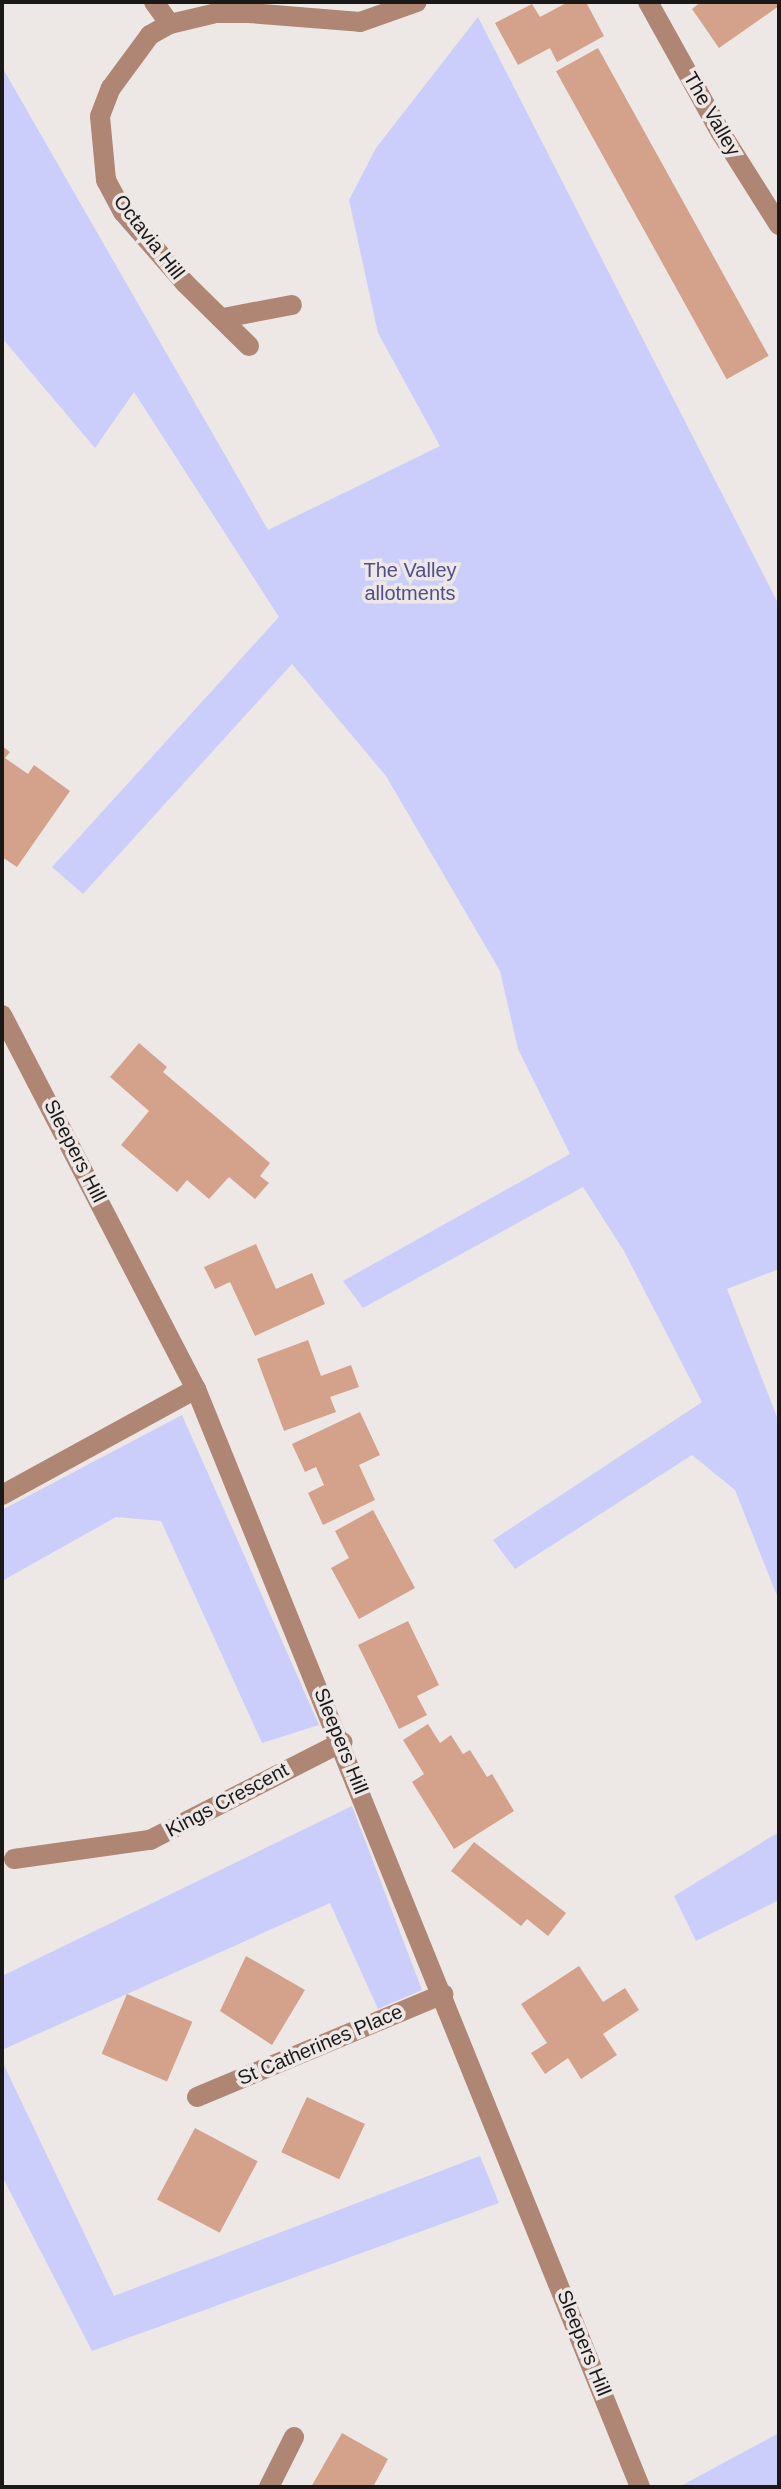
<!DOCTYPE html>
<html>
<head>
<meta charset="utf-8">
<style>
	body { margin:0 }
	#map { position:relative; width:781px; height:2489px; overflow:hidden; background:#ede8e6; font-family:Helvetica,sans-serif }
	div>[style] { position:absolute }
	.green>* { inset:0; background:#cbcdfa }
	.building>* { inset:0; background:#d4a18b; transform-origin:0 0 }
	.minor>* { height:20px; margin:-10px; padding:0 10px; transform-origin:10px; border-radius:10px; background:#af8573 }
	span { translate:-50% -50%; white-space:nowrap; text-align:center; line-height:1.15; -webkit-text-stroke:7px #ede8e6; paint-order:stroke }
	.street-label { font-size:20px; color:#1a1918 }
	.park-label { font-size:20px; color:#504d8b }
	.frame { position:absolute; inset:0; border:4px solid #1a1918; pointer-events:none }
</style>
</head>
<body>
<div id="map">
	<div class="green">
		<i style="clip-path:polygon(478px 17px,779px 605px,779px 1269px,727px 1289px,779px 1422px,779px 1601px,735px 1490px,692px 1455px,515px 1569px,493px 1540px,702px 1402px,624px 1251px,583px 1187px,363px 1308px,343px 1281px,570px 1154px,518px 1049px,500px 971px,386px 776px,292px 664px,83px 894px,52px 867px,279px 617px,134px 392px,95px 448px,2px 338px,2px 67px,268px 530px,440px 446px,378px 333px,349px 200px,376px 148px)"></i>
		<i style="clip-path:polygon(182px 1415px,234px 1532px,319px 1725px,262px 1743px,161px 1521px,116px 1517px,2px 1581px,2px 1510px)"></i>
		<i style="clip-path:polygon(352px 1806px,422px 1990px,378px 2009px,330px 1903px,2px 2050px,2px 1976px)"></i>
		<i style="clip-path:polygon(779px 1832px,779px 1900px,696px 1941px,674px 1896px)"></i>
		<i style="clip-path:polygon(2px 2061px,114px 2296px,480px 2156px,499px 2203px,92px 2351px,2px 2176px)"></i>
		<i style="clip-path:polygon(779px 2433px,779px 2487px,679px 2487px)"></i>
	</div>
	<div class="building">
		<i style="clip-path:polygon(568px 2px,586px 2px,604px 36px,557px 62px,550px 48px,518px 65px,495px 23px,532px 4px,540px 17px)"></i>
		<i style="clip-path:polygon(701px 2px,779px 2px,779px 6px,719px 48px,692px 9px)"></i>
		<i style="left:598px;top:48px;width:352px;height:48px;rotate:61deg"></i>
		<i style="clip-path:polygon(2px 746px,10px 752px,5px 758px,28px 774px,34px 765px,70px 791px,17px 867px,2px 857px)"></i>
		<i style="clip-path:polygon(139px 1043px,167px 1067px,163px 1072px,270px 1163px,260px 1176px,269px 1183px,255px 1199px,229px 1177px,209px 1199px,187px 1180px,177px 1192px,121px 1145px,149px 1111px,110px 1077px)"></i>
		<i style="clip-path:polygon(256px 1244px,276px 1289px,312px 1273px,325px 1304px,255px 1336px,230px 1282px,215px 1289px,204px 1267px)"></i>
		<i style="clip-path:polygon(308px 1340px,321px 1376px,351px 1365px,359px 1387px,330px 1397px,336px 1412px,284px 1431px,257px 1359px)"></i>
		<i style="clip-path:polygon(360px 1412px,380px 1455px,359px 1465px,375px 1500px,323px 1525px,308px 1493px,324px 1485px,316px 1467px,305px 1472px,292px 1444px)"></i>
		<i style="clip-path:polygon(373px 1510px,415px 1588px,359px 1619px,331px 1568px,349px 1558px,335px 1531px)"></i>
		<i style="clip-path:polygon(408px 1621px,439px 1685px,417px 1696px,427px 1715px,399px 1729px,358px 1645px)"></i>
		<i style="clip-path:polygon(428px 1724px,440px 1743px,451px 1735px,463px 1754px,470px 1750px,487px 1777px,492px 1774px,514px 1811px,454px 1849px,412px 1782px,424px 1774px,403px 1740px)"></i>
		<i style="clip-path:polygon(474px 1842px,566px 1913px,548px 1936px,527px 1919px,521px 1926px,451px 1871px)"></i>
		<i style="clip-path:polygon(246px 1956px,305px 1990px,272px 2045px,220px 2011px)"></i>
		<i style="clip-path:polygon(579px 1966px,603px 2002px,625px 1988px,639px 2010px,603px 2034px,617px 2055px,581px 2079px,568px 2058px,545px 2074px,531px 2053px,547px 2043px,521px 2004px)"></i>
		<i style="left:127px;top:1994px;width:71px;height:65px;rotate:23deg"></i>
		<i style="left:307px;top:2097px;width:64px;height:61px;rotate:25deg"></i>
		<i style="left:195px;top:2128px;width:71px;height:81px;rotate:28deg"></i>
		<i style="clip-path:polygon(342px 2433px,388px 2459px,373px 2487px,311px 2487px)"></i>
	</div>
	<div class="minor">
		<i style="left:154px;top:2px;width:27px;rotate:54deg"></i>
		<i style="left:648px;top:2px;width:150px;rotate:60.9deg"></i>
		<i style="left:721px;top:133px;width:109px;rotate:57.8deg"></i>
		<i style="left:223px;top:318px;width:70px;rotate:-10.7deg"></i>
		<i style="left:249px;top:346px;width:90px;rotate:-135.5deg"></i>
		<i style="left:185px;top:283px;width:94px;rotate:-131.1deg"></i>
		<i style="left:123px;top:212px;width:36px;rotate:-118deg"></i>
		<i style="left:106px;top:180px;width:64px;rotate:-95.4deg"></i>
		<i style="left:100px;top:116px;width:30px;rotate:-69deg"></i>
		<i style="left:111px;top:88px;width:66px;rotate:-53.7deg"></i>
		<i style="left:150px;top:35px;width:23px;rotate:-29deg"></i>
		<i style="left:170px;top:24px;width:47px;rotate:-13.4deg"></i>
		<i style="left:216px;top:13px;width:33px"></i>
		<i style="left:249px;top:13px;width:111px;rotate:4.6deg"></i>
		<i style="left:360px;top:22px;width:60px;rotate:-19.3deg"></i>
		<i style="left:2px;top:1015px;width:421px;rotate:62.6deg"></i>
		<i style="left:196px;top:1389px;width:1184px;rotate:67.98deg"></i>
		<i style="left:2px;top:1495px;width:221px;rotate:-28.7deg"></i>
		<i style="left:14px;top:1859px;width:137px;rotate:-8deg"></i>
		<i style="left:150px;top:1840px;width:216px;rotate:-27deg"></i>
		<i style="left:197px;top:2097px;width:267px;rotate:-22.7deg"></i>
		<i style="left:269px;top:2487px;width:56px;rotate:-63.4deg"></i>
	</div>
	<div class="street-label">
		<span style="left:712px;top:114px;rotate:60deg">The Valley</span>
		<span style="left:149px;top:237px;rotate:52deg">Octavia Hill</span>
		<span style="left:75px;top:1151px;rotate:63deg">Sleepers Hill</span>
		<span style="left:341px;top:1741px;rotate:68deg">Sleepers Hill</span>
		<span style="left:227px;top:1800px;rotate:-28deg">Kings Crescent</span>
		<span style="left:320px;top:2045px;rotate:-23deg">St Catherines Place</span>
		<span style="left:584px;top:2343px;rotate:68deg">Sleepers Hill</span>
	</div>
	<div class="park-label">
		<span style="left:410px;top:582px">The Valley<br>allotments</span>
	</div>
	<div class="frame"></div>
</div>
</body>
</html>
